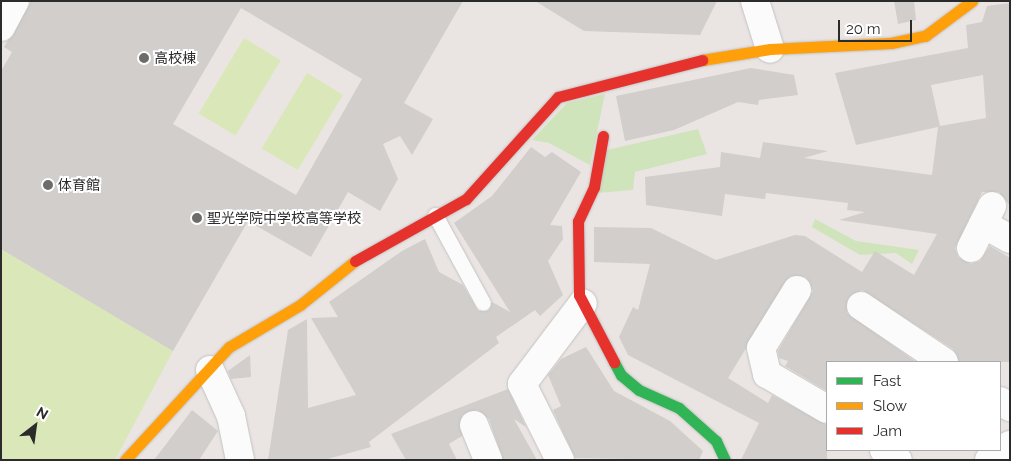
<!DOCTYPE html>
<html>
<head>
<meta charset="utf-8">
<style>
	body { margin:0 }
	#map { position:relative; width:1011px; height:461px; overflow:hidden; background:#eae5e2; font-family:Raleway,"Noto Sans JP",sans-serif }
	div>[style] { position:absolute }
	.green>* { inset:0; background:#cfe4bb }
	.pitch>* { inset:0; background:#dae8b9; transform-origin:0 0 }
	.building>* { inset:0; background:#d1cecb }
	.roads { filter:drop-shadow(0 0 1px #c3c2c2) drop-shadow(0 0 1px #c3c2c2) }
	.lane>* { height:15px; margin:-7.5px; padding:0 7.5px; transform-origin:7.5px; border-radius:7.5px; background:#fcfbfb }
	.street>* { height:28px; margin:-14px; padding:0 14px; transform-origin:14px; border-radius:14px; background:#fcfbfb }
	.fast>* { height:11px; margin:-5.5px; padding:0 5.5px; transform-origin:5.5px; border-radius:5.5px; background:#30b455 }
	.slow>* { height:11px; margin:-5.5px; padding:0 5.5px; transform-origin:5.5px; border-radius:5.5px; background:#ff9f0a }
	.jam>* { height:11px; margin:-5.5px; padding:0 5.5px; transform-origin:5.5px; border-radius:5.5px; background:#e5322d }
	.dots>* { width:14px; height:14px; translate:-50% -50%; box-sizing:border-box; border:2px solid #fff; border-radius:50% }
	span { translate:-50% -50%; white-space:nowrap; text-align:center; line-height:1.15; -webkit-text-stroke:4px #fff; paint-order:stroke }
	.poi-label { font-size:14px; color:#2b2b2b }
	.left { translate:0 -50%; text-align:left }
	.frame { position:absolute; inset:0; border:2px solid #2b2b2b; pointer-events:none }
	.legend { position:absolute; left:826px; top:361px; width:175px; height:90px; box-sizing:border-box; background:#fff; border:1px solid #aaa; margin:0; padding:6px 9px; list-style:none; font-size:15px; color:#2b2b2b }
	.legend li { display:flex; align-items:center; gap:10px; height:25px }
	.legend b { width:25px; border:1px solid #aaa }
	.north { position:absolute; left:10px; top:401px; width:50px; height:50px; -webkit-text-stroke:4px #fff; paint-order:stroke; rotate:30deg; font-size:14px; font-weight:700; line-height:20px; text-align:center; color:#2b2b2b }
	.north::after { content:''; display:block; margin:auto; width:18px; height:22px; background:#2b2b2b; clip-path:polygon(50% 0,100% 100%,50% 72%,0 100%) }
	.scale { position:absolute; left:838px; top:20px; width:74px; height:22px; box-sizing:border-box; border:2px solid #2b2b2b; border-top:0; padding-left:6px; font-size:15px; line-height:18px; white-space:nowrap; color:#2b2b2b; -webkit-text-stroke:4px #fff; paint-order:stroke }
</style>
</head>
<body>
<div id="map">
	<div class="green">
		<i style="clip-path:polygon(605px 94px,590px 165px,549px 143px,532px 140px,567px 103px)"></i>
		<i style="clip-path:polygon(698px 129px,707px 154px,635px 172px,633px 190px,597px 193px,607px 150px)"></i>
		<i style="clip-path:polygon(815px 219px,856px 241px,919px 250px,912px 264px,896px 253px,860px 255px,812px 227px)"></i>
	</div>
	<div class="pitch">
		<i style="left:244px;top:38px;width:43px;height:88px;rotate:31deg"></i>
		<i style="left:307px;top:73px;width:42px;height:88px;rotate:31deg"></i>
		<i style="clip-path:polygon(1px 249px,173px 351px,115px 460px,1px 460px)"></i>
	</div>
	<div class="building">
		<i style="clip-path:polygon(evenodd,31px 1px,463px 1px,404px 103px,433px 119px,412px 155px,400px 136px,383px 144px,398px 179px,380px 211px,348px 192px,311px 257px,248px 221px,173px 351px,1px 249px,1px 71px,12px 52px,4px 47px,31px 1px,241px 8px,362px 79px,296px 195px,173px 124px,241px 8px)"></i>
		<i style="clip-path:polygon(535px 1px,717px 1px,700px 35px,584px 31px)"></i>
		<i style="clip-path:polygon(894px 1px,914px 1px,916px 20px,898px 24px)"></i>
		<i style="clip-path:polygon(evenodd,1010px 3px,1010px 206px,999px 192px,982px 192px,955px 248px,958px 257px,971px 264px,980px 261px,990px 246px,1010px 258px,1010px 362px,959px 362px,953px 349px,862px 290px,848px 298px,847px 313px,916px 362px,827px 362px,827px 391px,785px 366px,788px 361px,779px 358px,778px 351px,813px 291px,806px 277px,790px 276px,728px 378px,768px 403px,772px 395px,827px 425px,827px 460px,741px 460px,759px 423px,628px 355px,619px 337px,633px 307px,638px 310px,650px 264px,594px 262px,594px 227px,651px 228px,716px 260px,795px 235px,805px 236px,862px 272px,875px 251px,914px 275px,937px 234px,839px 220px,865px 212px,847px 210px,848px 203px,766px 193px,765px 199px,725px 194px,722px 216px,646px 205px,645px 177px,720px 167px,721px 152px,760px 158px,763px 142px,828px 151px,804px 158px,932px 175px,938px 127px,856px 145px,835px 73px,968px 48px,966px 25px,982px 22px,987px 6px,1010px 3px,983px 75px,986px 118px,940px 126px,931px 85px,983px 75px)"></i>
		<i style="clip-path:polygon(751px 68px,794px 75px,798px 95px,759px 100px,758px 105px,738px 102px,674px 130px,625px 141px,616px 96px)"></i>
		<i style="clip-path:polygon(531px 147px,545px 157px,552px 152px,581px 172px,550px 225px,562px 226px,563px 239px,548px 261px,563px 295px,540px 316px,535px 310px,496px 337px,499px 343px,369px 442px,371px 447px,324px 460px,268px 460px,288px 330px,307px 319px,308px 408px,356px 395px,311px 318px,338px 317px,329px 302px,402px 251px,425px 239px,439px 272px,463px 285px,478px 311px,488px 311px,492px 302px,510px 312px,454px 223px,492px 196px)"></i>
		<i style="clip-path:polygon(586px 347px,614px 391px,670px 421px,703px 451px,699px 460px,575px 458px,553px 410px,561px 406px,548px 375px,561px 359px)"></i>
		<i style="clip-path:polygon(250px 355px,251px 377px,231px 379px,228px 371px)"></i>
		<i style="clip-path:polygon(508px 389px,526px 427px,514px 419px,537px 460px,503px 460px,489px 419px,477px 410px,462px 415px,462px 436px,449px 444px,457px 460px,406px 460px,391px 434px)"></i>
		<i style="clip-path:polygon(192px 410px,218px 431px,199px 460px,154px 460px)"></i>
	</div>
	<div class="roads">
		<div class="lane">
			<i style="left:435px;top:215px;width:100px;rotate:61.4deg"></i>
		</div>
		<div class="street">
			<i style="left:755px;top:1px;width:50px;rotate:72.6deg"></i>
			<i style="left:1px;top:27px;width:30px;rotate:-62deg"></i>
			<i style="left:983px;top:224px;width:31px;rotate:29deg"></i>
			<i style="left:971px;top:248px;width:47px;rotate:-63.4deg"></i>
			<i style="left:797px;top:290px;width:68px;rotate:121.8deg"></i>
			<i style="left:761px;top:348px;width:27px;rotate:77deg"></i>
			<i style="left:767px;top:374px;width:69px;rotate:30.3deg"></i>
			<i style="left:861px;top:306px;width:100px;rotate:34deg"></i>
			<i style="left:210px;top:370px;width:51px;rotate:65.5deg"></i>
			<i style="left:231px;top:416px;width:45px;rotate:78.4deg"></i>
			<i style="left:1000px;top:401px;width:12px;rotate:31deg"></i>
			<i style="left:474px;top:425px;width:38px;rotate:68deg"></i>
			<i style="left:884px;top:450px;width:17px;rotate:36deg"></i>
			<i style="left:560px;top:460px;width:85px;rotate:-116.6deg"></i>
			<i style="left:522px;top:384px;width:101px;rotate:-53deg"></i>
			<i style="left:989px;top:460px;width:26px;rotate:-36deg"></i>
		</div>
		<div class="fast">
			<i style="left:614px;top:362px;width:15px;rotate:62deg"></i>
			<i style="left:621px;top:375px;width:23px;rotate:40deg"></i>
			<i style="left:639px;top:390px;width:44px;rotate:24.2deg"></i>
			<i style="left:679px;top:408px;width:50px;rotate:41.7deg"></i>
			<i style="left:716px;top:441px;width:21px;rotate:65deg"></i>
		</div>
		<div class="slow">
			<i style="left:702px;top:60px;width:69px;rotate:-9.2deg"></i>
			<i style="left:770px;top:49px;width:121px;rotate:-2.8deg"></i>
			<i style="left:891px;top:43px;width:35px;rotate:-12deg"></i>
			<i style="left:925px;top:36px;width:59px;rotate:-36.7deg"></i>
			<i style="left:125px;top:460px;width:154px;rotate:-47.4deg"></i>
			<i style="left:229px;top:347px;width:82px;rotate:-30.6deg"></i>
			<i style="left:300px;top:305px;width:70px;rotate:-38.7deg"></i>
		</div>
		<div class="jam">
			<i style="left:603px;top:136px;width:52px;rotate:100deg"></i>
			<i style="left:594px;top:187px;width:38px;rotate:115deg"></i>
			<i style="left:578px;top:221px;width:74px;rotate:89.2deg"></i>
			<i style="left:579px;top:295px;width:76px;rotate:62.4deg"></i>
			<i style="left:355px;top:261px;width:127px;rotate:-29.2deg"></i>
			<i style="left:466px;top:199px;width:137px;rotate:-48deg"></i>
			<i style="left:558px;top:97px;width:149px;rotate:-14.4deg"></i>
		</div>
	</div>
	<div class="dots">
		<i style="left:144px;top:58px;background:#6e6c6b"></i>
		<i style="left:48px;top:185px;background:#6e6c6b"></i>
		<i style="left:197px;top:218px;background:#6e6c6b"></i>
	</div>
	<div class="poi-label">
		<span class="left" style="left:154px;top:58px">高校棟</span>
		<span class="left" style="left:58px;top:185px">体育館</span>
		<span class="left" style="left:207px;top:218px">聖光学院中学校高等学校</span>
	</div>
	<div class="frame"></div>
	<ul class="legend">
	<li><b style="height:6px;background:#30b455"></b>Fast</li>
	<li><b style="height:6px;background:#ff9f0a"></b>Slow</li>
	<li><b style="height:6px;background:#e5322d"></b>Jam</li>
	</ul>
	<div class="north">N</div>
	<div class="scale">20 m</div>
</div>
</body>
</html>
